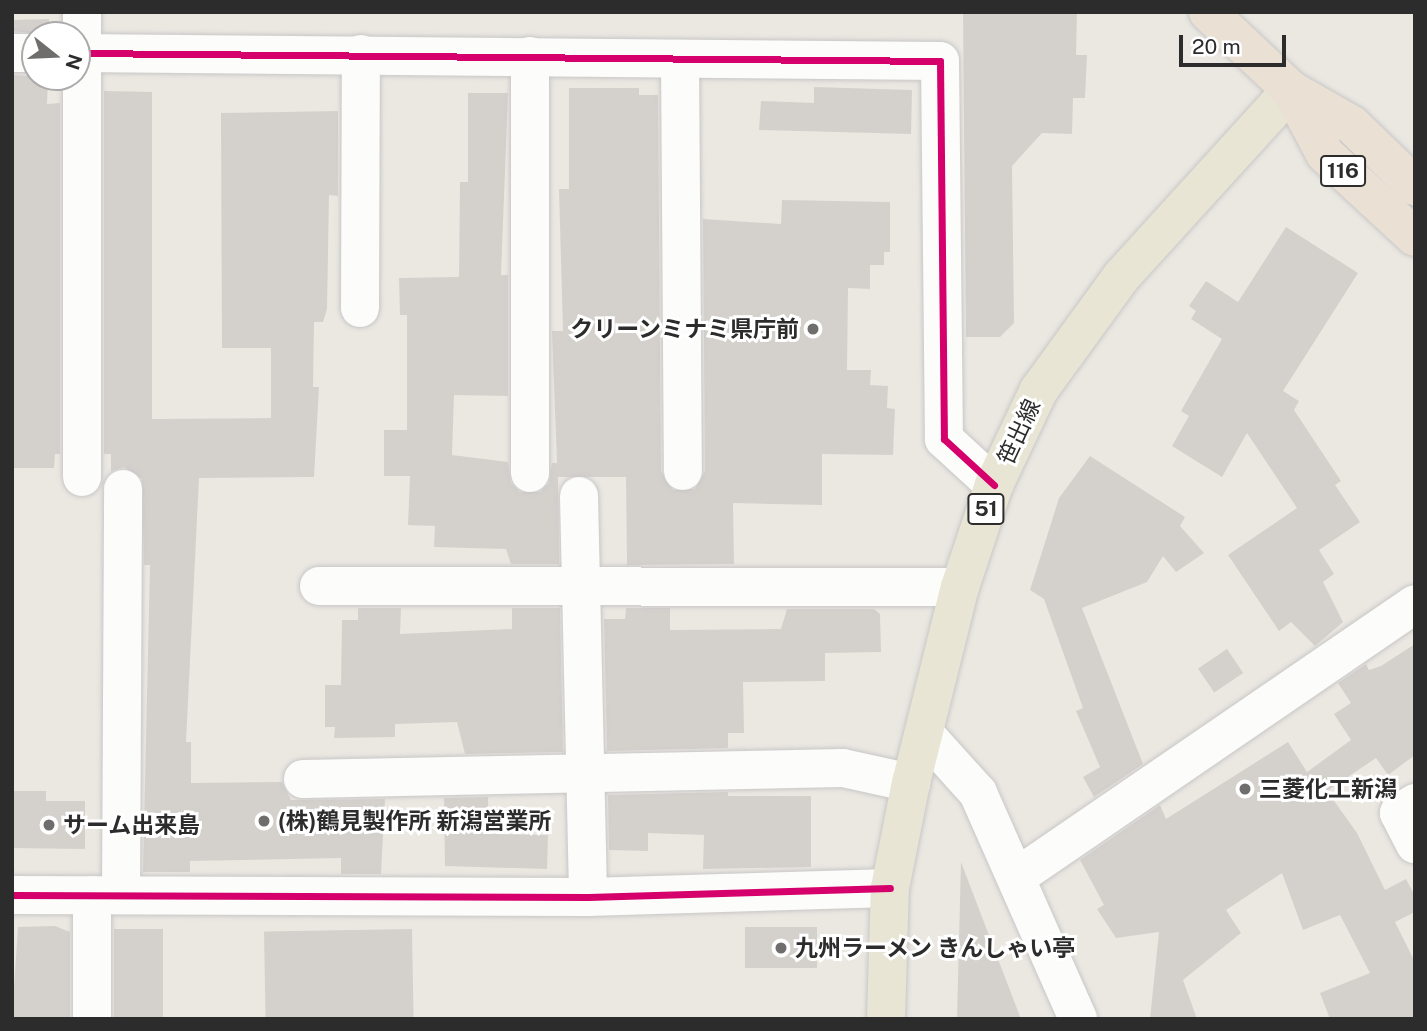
<!DOCTYPE html>
<html>
<head>
<meta charset="utf-8">
<style>
	body { margin:0 }
	#map { position:relative; width:1427px; height:1031px; overflow:hidden; background:#ebe8e2; font-family:"Public Sans","Noto Sans JP",sans-serif }
	div>[style] { position:absolute }
	.building>* { inset:0; background:#d4d1cd; transform-origin:0 0 }
	.roads { filter:drop-shadow(0 0 2px #c8c7c7) drop-shadow(0 0 2px #c8c7c7) }
	.street>* { height:38px; margin:-19px; padding:0 19px; transform-origin:19px; border-radius:19px; background:#fcfcfb }
	.secondary>* { height:38px; margin:-19px; padding:0 19px; transform-origin:19px; border-radius:19px; background:#fcfcfb }
	.primary>* { height:38px; margin:-19px; padding:0 19px; transform-origin:19px; border-radius:19px; background:#e8e5d4 }
	.highway>* { height:38px; margin:-19px; padding:0 19px; transform-origin:19px; border-radius:19px; background:#eae0d4 }
	.cycleway>* { height:7px; margin:-3.5px; padding:0 3.5px; transform-origin:3.5px; border-radius:3.5px; background:#d6006c }
	.dots>* { width:19px; height:19px; translate:-50% -50%; box-sizing:border-box; border:4px solid #fff; border-radius:50% }
	span { translate:-50% -50%; white-space:nowrap; text-align:center; line-height:1.15; -webkit-text-stroke:6px #fff; paint-order:stroke }
	.shield-label span { padding:2px 5px; background:#fff; border:2px solid; border-radius:5px; -webkit-text-stroke-width:0 }
	.shield-label { font-size:21px; color:#2c2c2c; font-weight:700 }
	.poi-label { font-size:23px; color:#2c2c2c; font-weight:700 }
	.right { translate:-100% -50%; text-align:right }
	.left { translate:0 -50%; text-align:left }
	.street-label { font-size:23px; color:#2c2c2c }
	.frame { position:absolute; inset:0; border:14px solid #2c2c2c; pointer-events:none }
	.north { position:absolute; left:21px; top:21px; width:70px; height:70px; box-sizing:border-box; background:#fff; border:2px solid #ababab; border-radius:50%; rotate:108deg; font-size:19px; font-weight:700; line-height:28px; text-align:center; color:#2c2c2c }
	.north::after { content:''; display:block; margin:auto; width:24px; height:32px; background:#6f6e6c; clip-path:polygon(50% 0,100% 100%,50% 72%,0 100%) }
	.scale { position:absolute; left:1179px; top:35px; width:107px; height:32px; box-sizing:border-box; border:4px solid #2c2c2c; border-top:0; padding-left:9px; font-size:21px; line-height:24px; white-space:nowrap; color:#2c2c2c; -webkit-text-stroke:5px #fff; paint-order:stroke }
</style>
</head>
<body>
<div id="map">
	<div class="building">
		<i style="clip-path:polygon(963px 12px,1077px 12px,1076px 55px,1087px 55px,1085px 98px,1073px 98px,1072px 134px,1042px 133px,1012px 166px,1014px 323px,1000px 337px,966px 337px)"></i>
		<i style="clip-path:polygon(49px 19px,48px 35px,12px 31px,12px 20px)"></i>
		<i style="clip-path:polygon(12px 75px,48px 77px,47px 104px,60px 103px,60px 454px,55px 454px,54px 468px,12px 468px)"></i>
		<i style="clip-path:polygon(814px 87px,912px 90px,911px 134px,759px 130px,761px 101px,814px 103px)"></i>
		<i style="clip-path:polygon(569px 88px,639px 88px,639px 95px,658px 95px,661px 471px,673px 490px,695px 489px,705px 471px,703px 219px,781px 224px,782px 200px,890px 202px,890px 252px,884px 252px,884px 265px,870px 265px,870px 289px,848px 288px,847px 370px,871px 370px,870px 385px,888px 386px,887px 408px,895px 409px,893px 455px,822px 454px,822px 505px,733px 503px,734px 564px,627px 565px,626px 477px,558px 477px,559px 564px,511px 564px,506px 549px,434px 547px,435px 526px,408px 525px,410px 476px,384px 476px,384px 430px,407px 430px,407px 315px,400px 315px,399px 278px,459px 277px,460px 182px,468px 182px,468px 93px,508px 93px,501px 275px,508px 275px,508px 396px,454px 395px,452px 455px,508px 462px,511px 483px,520px 492px,540px 492px,549px 483px,552px 463px,557px 463px,552px 331px,563px 331px,559px 189px,569px 189px)"></i>
		<i style="clip-path:polygon(104px 91px,152px 92px,152px 419px,271px 418px,271px 348px,222px 348px,221px 113px,338px 111px,338px 196px,329px 195px,327px 309px,323px 322px,314px 322px,313px 387px,319px 387px,314px 477px,199px 478px,186px 742px,191px 742px,191px 783px,282px 782px,291px 800px,385px 799px,381px 874px,341px 874px,341px 858px,190px 861px,190px 872px,143px 872px,150px 565px,144px 565px,142px 479px,124px 467px,111px 471px,111px 454px,104px 454px)"></i>
		<i style="clip-path:polygon(1286px 227px,1358px 273px,1283px 391px,1299px 401px,1294px 410px,1341px 481px,1335px 485px,1360px 522px,1319px 550px,1334px 574px,1323px 582px,1343px 622px,1315px 646px,1291px 622px,1279px 631px,1228px 555px,1297px 508px,1247px 433px,1222px 477px,1172px 446px,1189px 416px,1181px 411px,1222px 339px,1191px 319px,1196px 311px,1189px 306px,1206px 281px,1238px 302px)"></i>
		<i style="clip-path:polygon(1090px 456px,1185px 517px,1180px 526px,1204px 553px,1176px 572px,1163px 556px,1147px 582px,1082px 608px,1143px 764px,1094px 797px,1083px 777px,1100px 767px,1076px 711px,1083px 708px,1044px 599px,1030px 590px,1059px 498px)"></i>
		<i style="clip-path:polygon(358px 608px,401px 608px,400px 634px,512px 629px,512px 608px,560px 608px,563px 752px,465px 754px,457px 722px,395px 724px,395px 737px,334px 738px,335px 727px,325px 727px,325px 685px,341px 685px,342px 620px,358px 620px)"></i>
		<i style="clip-path:polygon(626px 608px,670px 608px,670px 630px,781px 629px,787px 609px,874px 609px,880px 614px,881px 652px,825px 653px,825px 681px,743px 682px,744px 733px,728px 733px,728px 748px,607px 751px,604px 619px,625px 619px)"></i>
		<i style="clip-path:polygon(1415px 644px,1415px 755px,1388px 775px,1376px 758px,1327px 791px,1357px 833px,1385px 890px,1406px 879px,1415px 896px,1415px 912px,1395px 922px,1415px 962px,1415px 1019px,1330px 1019px,1320px 993px,1370px 973px,1340px 915px,1303px 930px,1282px 873px,1226px 910px,1241px 933px,1183px 980px,1197px 1019px,1150px 1019px,1159px 932px,1116px 938px,1097px 909px,1104px 905px,1080px 860px,1160px 805px,1166px 819px,1288px 742px,1307px 772px,1351px 740px,1334px 714px,1351px 703px,1338px 683px,1366px 664px,1369px 670px,1381px 666px)"></i>
		<i style="left:1227px;top:649px;width:29px;height:35px;rotate:56deg"></i>
		<i style="clip-path:polygon(12px 791px,46px 791px,46px 801px,85px 801px,85px 849px,12px 848px)"></i>
		<i style="clip-path:polygon(728px 792px,728px 796px,811px 796px,811px 867px,703px 869px,704px 835px,648px 833px,648px 851px,609px 850px,608px 795px)"></i>
		<i style="clip-path:polygon(488px 797px,489px 834px,548px 835px,547px 869px,445px 866px,444px 798px)"></i>
		<i style="clip-path:polygon(961px 862px,1021px 1019px,957px 1019px)"></i>
		<i style="clip-path:polygon(55px 926px,70px 932px,70px 1019px,12px 1019px,18px 927px)"></i>
		<i style="left:745px;top:927px;width:72px;height:41px"></i>
		<i style="left:163px;top:929px;width:90px;height:49px;rotate:90deg"></i>
		<i style="left:412px;top:929px;width:90px;height:148px;rotate:89deg"></i>
	</div>
	<div class="roads">
		<div class="street">
			<i style="left:82px;top:12px;width:465px;rotate:90deg"></i>
			<i style="left:12px;top:53px;width:23px"></i>
			<i style="left:77px;top:53px;width:863px;rotate:0.53deg"></i>
			<i style="left:940px;top:61px;width:378px;rotate:89.4deg"></i>
			<i style="left:944px;top:439px;width:68px;rotate:42.6deg"></i>
			<i style="left:530px;top:56px;width:417px;rotate:90deg"></i>
			<i style="left:680px;top:59px;width:412px;rotate:89.6deg"></i>
			<i style="left:360px;top:308px;width:254px;rotate:-89.8deg"></i>
			<i style="left:579px;top:496px;width:401px;rotate:88.7deg"></i>
			<i style="left:319px;top:586px;width:641px;rotate:0.09deg"></i>
			<i style="left:303px;top:779px;width:540px;rotate:-1.17deg"></i>
			<i style="left:843px;top:768px;width:70px;rotate:12.4deg"></i>
			<i style="left:1415px;top:803px;width:19px;rotate:148deg"></i>
			<i style="left:1399px;top:813px;width:35px;rotate:63deg"></i>
			<i style="left:1018px;top:876px;width:481px;rotate:-34.4deg"></i>
			<i style="left:12px;top:895px;width:576px;rotate:0.2deg"></i>
			<i style="left:588px;top:897px;width:302px;rotate:-1.7deg"></i>
			<i style="left:92px;top:895px;width:124px;rotate:90deg"></i>
			<i style="left:121px;top:895px;width:406px;rotate:-89.7deg"></i>
		</div>
		<div class="secondary">
			<i style="left:924px;top:733px;width:81px;rotate:48deg"></i>
			<i style="left:978px;top:793px;width:247px;rotate:66.1deg"></i>
		</div>
		<div class="primary">
			<i style="left:886px;top:1019px;width:131px;rotate:-88.3deg"></i>
			<i style="left:890px;top:888px;width:107px;rotate:-78.7deg"></i>
			<i style="left:911px;top:783px;width:202px;rotate:-76deg"></i>
			<i style="left:960px;top:587px;width:108px;rotate:-71.6deg"></i>
			<i style="left:994px;top:485px;width:105px;rotate:-64.7deg"></i>
			<i style="left:1039px;top:390px;width:140px;rotate:-54deg"></i>
			<i style="left:1121px;top:277px;width:253px;rotate:-47.7deg"></i>
		</div>
		<div class="highway">
			<i style="left:1208px;top:12px;width:114px;rotate:43.2deg"></i>
			<i style="left:1291px;top:90px;width:70px;rotate:29.8deg"></i>
			<i style="left:1352px;top:125px;width:88px;rotate:44.1deg"></i>
			<i style="left:1291px;top:90px;width:72px;rotate:62deg"></i>
			<i style="left:1325px;top:154px;width:122px;rotate:42.7deg"></i>
		</div>
	</div>
	<div class="cycleway">
		<i style="left:77px;top:53px;width:863px;rotate:0.53deg"></i>
		<i style="left:940px;top:61px;width:378px;rotate:89.4deg"></i>
		<i style="left:944px;top:439px;width:68px;rotate:42.6deg"></i>
		<i style="left:12px;top:895px;width:576px;rotate:0.2deg"></i>
		<i style="left:588px;top:897px;width:302px;rotate:-1.7deg"></i>
	</div>
	<div class="dots">
		<i style="left:813px;top:329px;background:#6f6e6c"></i>
		<i style="left:1245px;top:789px;background:#6f6e6c"></i>
		<i style="left:264px;top:821px;background:#6f6e6c"></i>
		<i style="left:49px;top:825px;background:#6f6e6c"></i>
		<i style="left:781px;top:948px;background:#6f6e6c"></i>
	</div>
	<div class="shield-label">
		<span style="left:1343px;top:171px">116</span>
		<span style="left:986px;top:509px">51</span>
	</div>
	<div class="poi-label">
		<span class="right" style="left:799px;top:329px">クリーンミナミ県庁前</span>
		<span class="left" style="left:1259px;top:789px">三菱化工新潟</span>
		<span class="left" style="left:278px;top:821px">(株)鶴見製作所 新潟営業所</span>
		<span class="left" style="left:63px;top:825px">サーム出来島</span>
		<span class="left" style="left:795px;top:948px">九州ラーメン きんしゃい亭</span>
	</div>
	<div class="street-label">
		<span style="left:1019px;top:432px;rotate:-65deg">笹出線</span>
	</div>
	<div class="frame"></div>
	<div class="north">N</div>
	<div class="scale">20 m</div>
</div>
</body>
</html>
